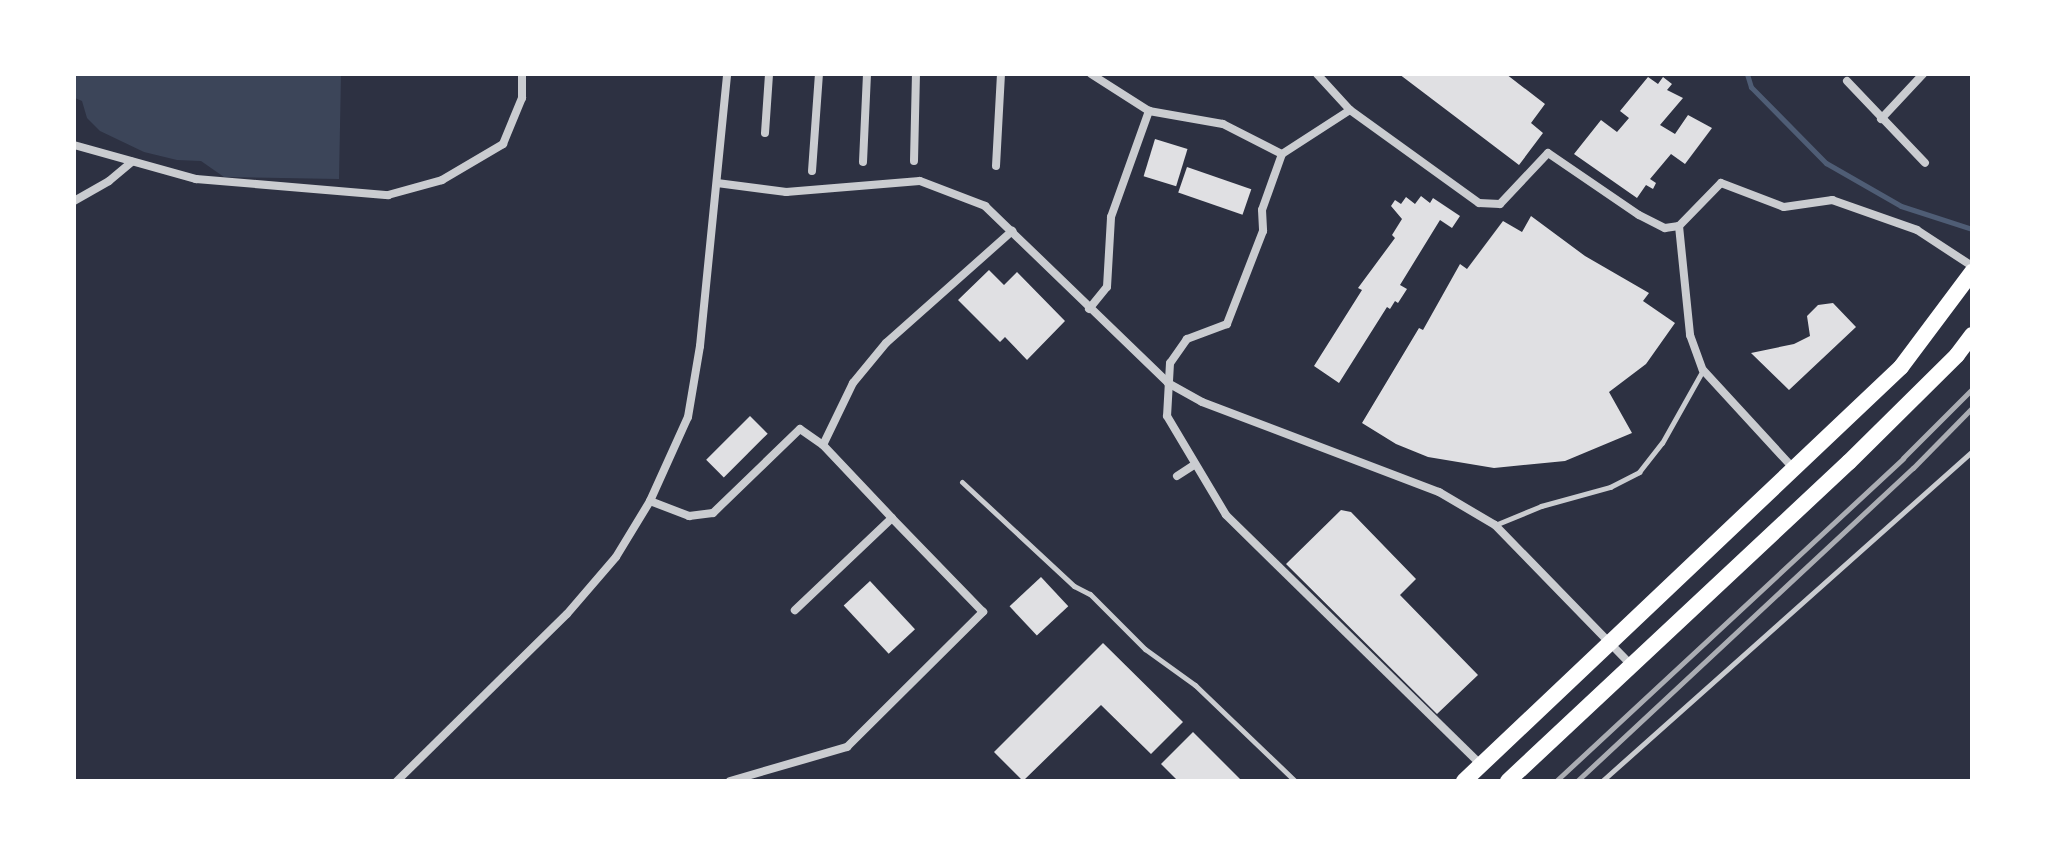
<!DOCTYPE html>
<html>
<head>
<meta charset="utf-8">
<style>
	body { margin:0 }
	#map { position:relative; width:2046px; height:855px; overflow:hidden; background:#2d3142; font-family:Helvetica,sans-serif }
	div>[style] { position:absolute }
	.green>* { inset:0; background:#3c4559 }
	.stream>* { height:5px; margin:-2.5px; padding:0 2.5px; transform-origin:2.5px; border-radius:2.5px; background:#4f5d75 }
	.building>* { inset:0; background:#e0e0e3; transform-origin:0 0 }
	.service>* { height:5px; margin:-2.5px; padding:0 2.5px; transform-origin:2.5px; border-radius:2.5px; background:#caccd0 }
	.minor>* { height:8px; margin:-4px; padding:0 4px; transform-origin:4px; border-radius:4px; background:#caccd0 }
	.primary>* { height:16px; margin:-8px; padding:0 8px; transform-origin:8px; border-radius:8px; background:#fff }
	.rail>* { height:5px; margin:-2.5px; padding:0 2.5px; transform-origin:2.5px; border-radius:2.5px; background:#abadb3 }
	span { translate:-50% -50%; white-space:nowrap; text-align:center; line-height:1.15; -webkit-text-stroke:6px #fff; paint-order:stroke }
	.frame { position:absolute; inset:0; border:76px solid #fff; pointer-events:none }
</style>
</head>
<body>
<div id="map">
	<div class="green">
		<i style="clip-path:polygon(74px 74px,341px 74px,339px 179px,224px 177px,201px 161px,177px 160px,144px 152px,100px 131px,87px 118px,82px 101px,75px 98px,74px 103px)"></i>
	</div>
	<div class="stream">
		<i style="left:1747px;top:74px;width:14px;rotate:73deg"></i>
		<i style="left:1751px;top:87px;width:107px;rotate:45.4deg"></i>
		<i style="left:1826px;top:163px;width:86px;rotate:29.8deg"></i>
		<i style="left:1901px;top:206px;width:75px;rotate:17.9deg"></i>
	</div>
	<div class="building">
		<i style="clip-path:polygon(1399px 74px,1506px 74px,1545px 104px,1531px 123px,1543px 133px,1519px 165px)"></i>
		<i style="clip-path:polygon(1648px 77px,1658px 84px,1663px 77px,1672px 84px,1667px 90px,1683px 98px,1660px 125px,1675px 134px,1688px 115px,1712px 128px,1685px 164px,1671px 154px,1650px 179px,1656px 183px,1653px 189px,1646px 185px,1637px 198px,1574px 154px,1601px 120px,1617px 132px,1629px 118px,1620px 111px)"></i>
		<i style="left:1155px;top:139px;width:34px;height:39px;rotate:17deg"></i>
		<i style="left:1187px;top:167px;width:68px;height:27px;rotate:19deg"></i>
		<i style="clip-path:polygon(1421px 196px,1430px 203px,1433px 198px,1460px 216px,1452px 228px,1440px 220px,1400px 285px,1407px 289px,1398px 303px,1395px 301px,1390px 309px,1387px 307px,1339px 383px,1314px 366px,1362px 290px,1358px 288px,1395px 238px,1392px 235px,1402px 219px,1391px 206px,1395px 200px,1401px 204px,1406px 197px,1415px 204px)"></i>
		<i style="clip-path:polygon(1531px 216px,1585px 256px,1649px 293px,1643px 301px,1675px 323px,1646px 364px,1609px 392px,1632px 433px,1565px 461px,1494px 468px,1428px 457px,1396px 444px,1362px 423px,1419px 328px,1423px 330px,1460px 264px,1467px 269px,1503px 221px,1522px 232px)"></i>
		<i style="clip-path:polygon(989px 270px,1004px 285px,1017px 272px,1065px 321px,1027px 360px,1005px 337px,1000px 342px,958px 300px)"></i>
		<i style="clip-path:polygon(1833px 303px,1856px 327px,1789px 390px,1751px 353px,1794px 344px,1810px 336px,1807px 316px,1818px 305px)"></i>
		<i style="left:750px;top:416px;width:25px;height:62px;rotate:45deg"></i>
		<i style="clip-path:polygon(1341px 510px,1351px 512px,1416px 579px,1400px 595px,1478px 675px,1437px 714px,1286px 564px)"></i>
		<i style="left:1041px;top:577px;width:40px;height:43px;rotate:47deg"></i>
		<i style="left:870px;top:581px;width:66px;height:36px;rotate:47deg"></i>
		<i style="clip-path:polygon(1103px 643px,1183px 722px,1151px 754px,1101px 705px,1023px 781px,994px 752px)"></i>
		<i style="clip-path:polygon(1193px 732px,1242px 781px,1178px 781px,1161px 764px)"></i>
	</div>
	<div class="service">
		<i style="left:962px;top:482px;width:153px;rotate:42.9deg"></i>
		<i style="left:1074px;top:586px;width:18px;rotate:27deg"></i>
		<i style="left:1090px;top:594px;width:78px;rotate:45deg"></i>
		<i style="left:1145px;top:649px;width:62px;rotate:35.8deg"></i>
		<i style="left:1195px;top:685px;width:139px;rotate:43.8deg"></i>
		<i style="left:1495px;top:525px;width:50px;rotate:-22.4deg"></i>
		<i style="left:1541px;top:506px;width:72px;rotate:-15.4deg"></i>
		<i style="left:1610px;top:487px;width:33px;rotate:-27deg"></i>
		<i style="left:1639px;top:472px;width:37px;rotate:-52deg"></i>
		<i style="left:1662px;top:443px;width:84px;rotate:-60.7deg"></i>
		<i style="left:1602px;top:781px;width:496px;rotate:-41.7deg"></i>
	</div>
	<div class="minor">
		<i style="left:1091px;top:74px;width:69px;rotate:32.5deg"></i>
		<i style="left:1149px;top:111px;width:75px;rotate:10deg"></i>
		<i style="left:1223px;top:124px;width:66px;rotate:27deg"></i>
		<i style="left:1317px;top:74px;width:49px;rotate:47.5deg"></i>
		<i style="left:1350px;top:110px;width:159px;rotate:35.8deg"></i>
		<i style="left:1479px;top:203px;width:21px;rotate:3deg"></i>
		<i style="left:1500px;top:204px;width:70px;rotate:-46.7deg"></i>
		<i style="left:1548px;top:153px;width:110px;rotate:34.3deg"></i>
		<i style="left:1639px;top:215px;width:29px;rotate:27deg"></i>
		<i style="left:1665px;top:228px;width:14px;rotate:-8deg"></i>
		<i style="left:1679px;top:226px;width:60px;rotate:-45.7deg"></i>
		<i style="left:1721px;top:183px;width:67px;rotate:20.9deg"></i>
		<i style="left:1784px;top:207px;width:49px;rotate:-8.3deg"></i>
		<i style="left:1832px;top:200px;width:90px;rotate:19.4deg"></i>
		<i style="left:1917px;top:230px;width:66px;rotate:33.2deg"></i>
		<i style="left:1847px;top:81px;width:113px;rotate:46.4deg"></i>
		<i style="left:1350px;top:110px;width:81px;rotate:147.1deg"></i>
		<i style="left:1282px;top:154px;width:59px;rotate:109.7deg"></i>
		<i style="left:1262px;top:210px;width:21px;rotate:87deg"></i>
		<i style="left:1263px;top:231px;width:100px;rotate:111.2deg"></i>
		<i style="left:1227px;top:324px;width:43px;rotate:159.4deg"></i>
		<i style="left:1187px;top:339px;width:29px;rotate:125deg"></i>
		<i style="left:1170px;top:363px;width:53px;rotate:93.2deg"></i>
		<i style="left:1167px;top:416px;width:115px;rotate:59.2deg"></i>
		<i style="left:1226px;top:515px;width:357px;rotate:44.4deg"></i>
		<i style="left:1881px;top:119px;width:62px;rotate:-47deg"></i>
		<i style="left:765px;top:133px;width:59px;rotate:-86.1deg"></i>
		<i style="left:74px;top:145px;width:127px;rotate:15.6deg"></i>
		<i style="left:196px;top:179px;width:193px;rotate:4.8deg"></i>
		<i style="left:388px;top:195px;width:56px;rotate:-15.5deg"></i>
		<i style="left:442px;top:180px;width:71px;rotate:-30.5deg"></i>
		<i style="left:503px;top:144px;width:50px;rotate:-67.6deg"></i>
		<i style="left:522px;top:98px;width:24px;rotate:-90deg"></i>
		<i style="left:914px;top:161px;width:87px;rotate:-88.7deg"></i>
		<i style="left:863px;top:162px;width:88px;rotate:-87.4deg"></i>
		<i style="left:996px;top:166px;width:92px;rotate:-86.9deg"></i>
		<i style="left:812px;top:171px;width:97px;rotate:-85.9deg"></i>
		<i style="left:717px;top:183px;width:70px;rotate:7.4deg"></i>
		<i style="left:786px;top:192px;width:134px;rotate:-4.7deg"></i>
		<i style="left:920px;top:181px;width:70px;rotate:21deg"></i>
		<i style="left:985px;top:206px;width:255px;rotate:44deg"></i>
		<i style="left:1168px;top:383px;width:39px;rotate:29deg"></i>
		<i style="left:1202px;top:402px;width:254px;rotate:20.8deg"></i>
		<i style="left:1439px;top:492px;width:65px;rotate:30.5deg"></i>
		<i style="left:1495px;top:525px;width:195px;rotate:45.8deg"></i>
		<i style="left:74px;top:201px;width:40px;rotate:-29.7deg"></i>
		<i style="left:109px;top:181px;width:30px;rotate:-40deg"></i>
		<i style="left:1679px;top:226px;width:110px;rotate:84.2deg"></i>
		<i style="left:1690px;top:335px;width:37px;rotate:70deg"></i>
		<i style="left:1703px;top:370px;width:136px;rotate:47.4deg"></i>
		<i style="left:1089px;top:309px;width:28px;rotate:-51deg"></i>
		<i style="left:1107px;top:287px;width:70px;rotate:-86.7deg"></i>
		<i style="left:1111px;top:217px;width:113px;rotate:-70.3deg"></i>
		<i style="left:823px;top:445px;width:69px;rotate:-64.2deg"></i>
		<i style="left:853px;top:383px;width:52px;rotate:-50.5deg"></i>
		<i style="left:886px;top:343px;width:169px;rotate:-41.6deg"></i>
		<i style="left:1177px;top:476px;width:20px;rotate:-33deg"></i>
		<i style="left:650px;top:501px;width:42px;rotate:21deg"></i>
		<i style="left:689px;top:516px;width:24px;rotate:-7deg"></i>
		<i style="left:713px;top:513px;width:121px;rotate:-44deg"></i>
		<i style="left:800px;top:429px;width:28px;rotate:35deg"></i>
		<i style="left:823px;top:445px;width:100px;rotate:46.6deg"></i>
		<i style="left:397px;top:781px;width:238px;rotate:-44.5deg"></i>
		<i style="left:567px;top:614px;width:75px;rotate:-49.3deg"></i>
		<i style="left:616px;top:557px;width:66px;rotate:-58.7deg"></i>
		<i style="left:650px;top:501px;width:92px;rotate:-65.7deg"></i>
		<i style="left:688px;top:417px;width:72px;rotate:-80.4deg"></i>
		<i style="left:700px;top:346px;width:273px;rotate:-84.3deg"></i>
		<i style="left:730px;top:781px;width:122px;rotate:-16.2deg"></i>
		<i style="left:847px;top:747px;width:192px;rotate:-44.8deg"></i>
		<i style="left:983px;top:612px;width:131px;rotate:-134.1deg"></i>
		<i style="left:892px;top:518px;width:134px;rotate:136.5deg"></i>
	</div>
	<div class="primary">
		<i style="left:1464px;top:781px;width:602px;rotate:-43.45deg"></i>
		<i style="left:1901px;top:367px;width:119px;rotate:-53.2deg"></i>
		<i style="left:1508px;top:781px;width:467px;rotate:-43.1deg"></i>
		<i style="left:1849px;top:462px;width:152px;rotate:-44.7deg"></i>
		<i style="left:1957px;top:355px;width:25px;rotate:-53deg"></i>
	</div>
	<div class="rail">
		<i style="left:1556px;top:781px;width:474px;rotate:-42.9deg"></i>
		<i style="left:1903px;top:458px;width:98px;rotate:-45deg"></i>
		<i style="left:1577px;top:781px;width:459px;rotate:-43deg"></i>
		<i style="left:1913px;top:468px;width:84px;rotate:-45.5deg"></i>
	</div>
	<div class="frame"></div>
</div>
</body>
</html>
